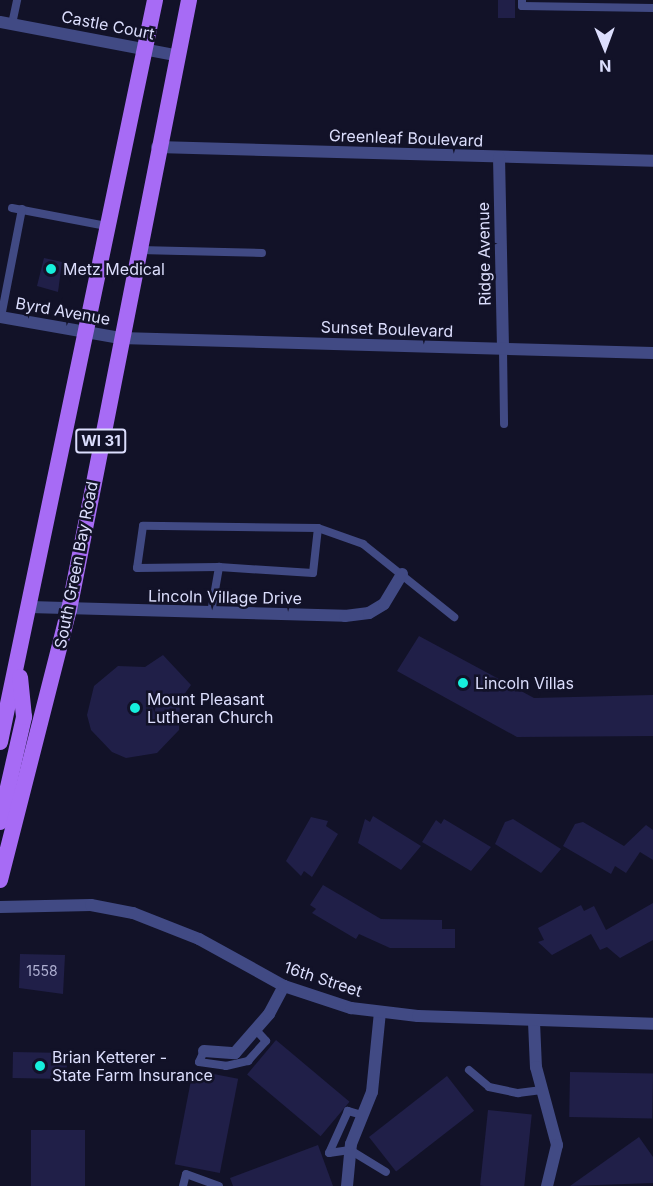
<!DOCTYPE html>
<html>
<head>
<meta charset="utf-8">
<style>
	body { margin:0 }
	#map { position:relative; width:653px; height:1186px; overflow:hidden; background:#121228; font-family:Inter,sans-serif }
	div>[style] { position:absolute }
	.building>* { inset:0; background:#201f48; transform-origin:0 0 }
	.service>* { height:8px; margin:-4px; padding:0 4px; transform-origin:4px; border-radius:4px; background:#414a84 }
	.minor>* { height:12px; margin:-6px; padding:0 6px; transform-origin:6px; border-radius:6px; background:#414a84 }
	.tertiary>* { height:12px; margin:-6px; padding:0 6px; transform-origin:6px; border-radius:6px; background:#414a84 }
	.primary>* { height:16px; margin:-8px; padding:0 8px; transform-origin:8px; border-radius:8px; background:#a76bf5 }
	.dots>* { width:16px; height:16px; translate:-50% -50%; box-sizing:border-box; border:3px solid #121228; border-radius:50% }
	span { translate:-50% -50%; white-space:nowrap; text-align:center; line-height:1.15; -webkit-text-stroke:5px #121228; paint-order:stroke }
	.number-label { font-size:14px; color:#adaed0 }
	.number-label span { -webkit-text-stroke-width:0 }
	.shield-label span { padding:2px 4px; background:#121228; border:2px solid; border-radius:4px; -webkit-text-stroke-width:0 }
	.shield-label { font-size:15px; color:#dcdefd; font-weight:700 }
	.street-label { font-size:16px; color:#dcdefd }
	.poi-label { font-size:16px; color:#dcdefd }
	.left { translate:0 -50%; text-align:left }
	.north { position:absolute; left:575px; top:18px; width:60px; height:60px; -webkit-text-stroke:4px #121228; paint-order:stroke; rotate:179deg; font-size:16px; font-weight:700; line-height:24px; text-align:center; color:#dcdefd }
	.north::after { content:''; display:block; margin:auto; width:21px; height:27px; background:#dcdefd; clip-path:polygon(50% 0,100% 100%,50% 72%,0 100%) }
</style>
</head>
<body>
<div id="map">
	<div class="building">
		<i style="left:498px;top:0;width:17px;height:18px"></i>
		<i style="clip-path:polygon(44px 258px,62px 262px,58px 292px,37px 286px)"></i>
		<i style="clip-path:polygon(419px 636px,534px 698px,653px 695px,653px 736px,517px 737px,397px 671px)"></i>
		<i style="clip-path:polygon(163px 655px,191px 685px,180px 700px,179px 730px,157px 753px,126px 758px,112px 752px,91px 730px,87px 715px,94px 686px,118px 666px,145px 667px)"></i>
		<i style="clip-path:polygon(373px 816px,421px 846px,401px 870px,358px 843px,365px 819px,370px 822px)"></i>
		<i style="clip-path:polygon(311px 817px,328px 821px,326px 826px,338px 834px,312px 877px,304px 871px,301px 876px,286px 861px)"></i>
		<i style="clip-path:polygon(444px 819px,491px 847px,471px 871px,422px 842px,436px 820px,441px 824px)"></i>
		<i style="clip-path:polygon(513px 819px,561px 849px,541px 873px,495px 844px,505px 822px)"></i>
		<i style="clip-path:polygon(583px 822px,624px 846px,646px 825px,653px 830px,653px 860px,640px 852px,626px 873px,615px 866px,611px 874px,563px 846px,575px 824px)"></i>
		<i style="clip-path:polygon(323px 885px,381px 919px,442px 920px,442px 929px,455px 929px,455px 948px,390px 948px,359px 934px,356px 939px,312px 913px,316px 909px,310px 905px)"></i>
		<i style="clip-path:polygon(653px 903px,653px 940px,620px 958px,607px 947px,600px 950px,591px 934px,552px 955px,538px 942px,544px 940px,538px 928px,581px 905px,584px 911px,594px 906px,606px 930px)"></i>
		<i style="clip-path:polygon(20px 954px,65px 955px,63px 994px,19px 988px)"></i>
		<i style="left:276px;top:1040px;width:96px;height:45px;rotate:40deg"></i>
		<i style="left:13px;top:1052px;width:54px;height:26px;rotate:1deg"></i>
		<i style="left:193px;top:1070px;width:46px;height:96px;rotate:11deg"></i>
		<i style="left:570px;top:1072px;width:83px;height:45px;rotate:1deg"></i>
		<i style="left:447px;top:1076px;width:44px;height:99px;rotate:52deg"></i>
		<i style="left:488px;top:1110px;width:44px;height:76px;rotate:6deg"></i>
		<i style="left:31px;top:1130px;width:54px;height:56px"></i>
		<i style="clip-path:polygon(639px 1137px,653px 1157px,653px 1183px,570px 1186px)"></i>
		<i style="clip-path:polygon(318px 1145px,333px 1186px,233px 1186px,230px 1178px)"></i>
	</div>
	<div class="service">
		<i style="left:522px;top:0;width:6px;rotate:90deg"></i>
		<i style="left:522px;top:6px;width:131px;rotate:0.9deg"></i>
		<i style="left:12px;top:24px;width:25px;rotate:-78deg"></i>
		<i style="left:12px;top:208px;width:96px;rotate:10.8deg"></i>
		<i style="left:139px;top:250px;width:123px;rotate:1.4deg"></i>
		<i style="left:1px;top:317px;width:110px;rotate:-79deg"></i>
		<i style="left:503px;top:349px;width:75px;rotate:89.2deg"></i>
		<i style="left:318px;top:528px;width:48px;rotate:19.6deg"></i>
		<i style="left:363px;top:544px;width:117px;rotate:38.7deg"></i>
		<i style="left:211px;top:613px;width:47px;rotate:-80.1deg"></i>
		<i style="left:219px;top:567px;width:94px;rotate:3.7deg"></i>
		<i style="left:313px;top:573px;width:45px;rotate:-83.7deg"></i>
		<i style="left:318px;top:528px;width:175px;rotate:-179.3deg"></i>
		<i style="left:143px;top:526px;width:42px;rotate:98.1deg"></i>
		<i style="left:137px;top:568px;width:82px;rotate:-0.7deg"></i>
		<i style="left:204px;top:1051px;width:12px;rotate:114deg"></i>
		<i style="left:199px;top:1062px;width:27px;rotate:8deg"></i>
		<i style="left:226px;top:1066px;width:23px;rotate:-13deg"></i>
		<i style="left:248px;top:1061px;width:27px;rotate:-48deg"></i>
		<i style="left:266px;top:1041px;width:15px;rotate:-132deg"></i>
		<i style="left:469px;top:1070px;width:26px;rotate:40deg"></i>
		<i style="left:489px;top:1087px;width:30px;rotate:12deg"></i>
		<i style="left:518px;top:1093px;width:24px;rotate:-7deg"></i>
		<i style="left:362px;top:1115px;width:15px;rotate:-164deg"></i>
		<i style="left:348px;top:1111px;width:46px;rotate:114.3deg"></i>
		<i style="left:329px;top:1153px;width:21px;rotate:-8deg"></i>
		<i style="left:350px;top:1150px;width:42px;rotate:31.4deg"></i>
		<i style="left:183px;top:1186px;width:12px;rotate:-76deg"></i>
		<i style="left:186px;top:1174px;width:35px;rotate:20deg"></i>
	</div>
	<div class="minor">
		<i style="left:0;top:22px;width:177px;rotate:10.7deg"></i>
		<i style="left:157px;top:147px;width:496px;rotate:1.6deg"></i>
		<i style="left:499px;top:157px;width:192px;rotate:88.8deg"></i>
		<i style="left:0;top:317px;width:122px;rotate:9.9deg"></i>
		<i style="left:120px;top:338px;width:533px;rotate:1.61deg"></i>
		<i style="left:29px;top:607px;width:316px;rotate:1.6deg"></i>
		<i style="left:345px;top:616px;width:24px;rotate:-7deg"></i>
		<i style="left:369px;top:613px;width:17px;rotate:-31deg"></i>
		<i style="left:384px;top:604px;width:35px;rotate:-59deg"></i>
		<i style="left:534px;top:1022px;width:45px;rotate:87.5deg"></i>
		<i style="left:536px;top:1067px;width:81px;rotate:74.9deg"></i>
		<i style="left:557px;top:1145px;width:42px;rotate:103.7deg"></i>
		<i style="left:204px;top:1051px;width:31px;rotate:4deg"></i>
		<i style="left:235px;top:1053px;width:52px;rotate:-48.9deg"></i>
		<i style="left:269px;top:1014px;width:32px;rotate:-62deg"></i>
		<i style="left:347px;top:1186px;width:42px;rotate:-84.6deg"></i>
		<i style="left:351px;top:1144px;width:56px;rotate:-68deg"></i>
		<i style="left:372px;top:1092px;width:80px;rotate:-84.3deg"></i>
	</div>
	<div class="tertiary">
		<i style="left:0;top:907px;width:91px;rotate:-1.3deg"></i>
		<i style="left:91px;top:905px;width:43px;rotate:10.8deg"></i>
		<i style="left:133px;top:913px;width:71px;rotate:21.5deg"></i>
		<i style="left:199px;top:939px;width:97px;rotate:28.9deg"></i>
		<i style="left:284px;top:986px;width:71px;rotate:18.2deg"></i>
		<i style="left:351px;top:1008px;width:67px;rotate:6.8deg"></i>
		<i style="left:418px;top:1016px;width:235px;rotate:1.9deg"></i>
	</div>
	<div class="primary">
		<i style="left:0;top:742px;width:758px;rotate:-78.2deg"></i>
		<i style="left:0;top:822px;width:108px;rotate:-77.1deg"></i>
		<i style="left:24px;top:717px;width:40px;rotate:-95.7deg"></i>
		<i style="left:0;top:880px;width:279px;rotate:-75.7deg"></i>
		<i style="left:69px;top:610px;width:622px;rotate:-78.87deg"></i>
	</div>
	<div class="dots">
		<i style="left:51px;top:269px;background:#16efdc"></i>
		<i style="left:463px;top:683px;background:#16efdc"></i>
		<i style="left:135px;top:708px;background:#16efdc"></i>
		<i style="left:40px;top:1066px;background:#16efdc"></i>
	</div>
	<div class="number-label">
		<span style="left:42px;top:971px">1558</span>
	</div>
	<div class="shield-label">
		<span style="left:101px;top:441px">WI 31</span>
	</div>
	<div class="street-label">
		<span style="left:108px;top:25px;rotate:11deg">Castle Court</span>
		<span style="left:406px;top:138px;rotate:2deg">Greenleaf Boulevard</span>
		<span style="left:484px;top:254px;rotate:-91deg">Ridge Avenue</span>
		<span style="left:63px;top:311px;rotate:10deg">Byrd Avenue</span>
		<span style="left:387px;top:329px;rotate:2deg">Sunset Boulevard</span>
		<span style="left:76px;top:565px;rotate:-79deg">South Green Bay Road</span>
		<span style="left:225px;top:597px;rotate:1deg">Lincoln Village Drive</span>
		<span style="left:323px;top:979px;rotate:18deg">16th Street</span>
	</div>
	<div class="poi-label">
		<span class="left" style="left:63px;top:269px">Metz Medical</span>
		<span class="left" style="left:475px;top:683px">Lincoln Villas</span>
		<span class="left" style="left:147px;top:708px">Mount Pleasant<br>Lutheran Church</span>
		<span class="left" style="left:52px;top:1066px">Brian Ketterer -<br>State Farm Insurance</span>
	</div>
	<div class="north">N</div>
</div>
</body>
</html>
